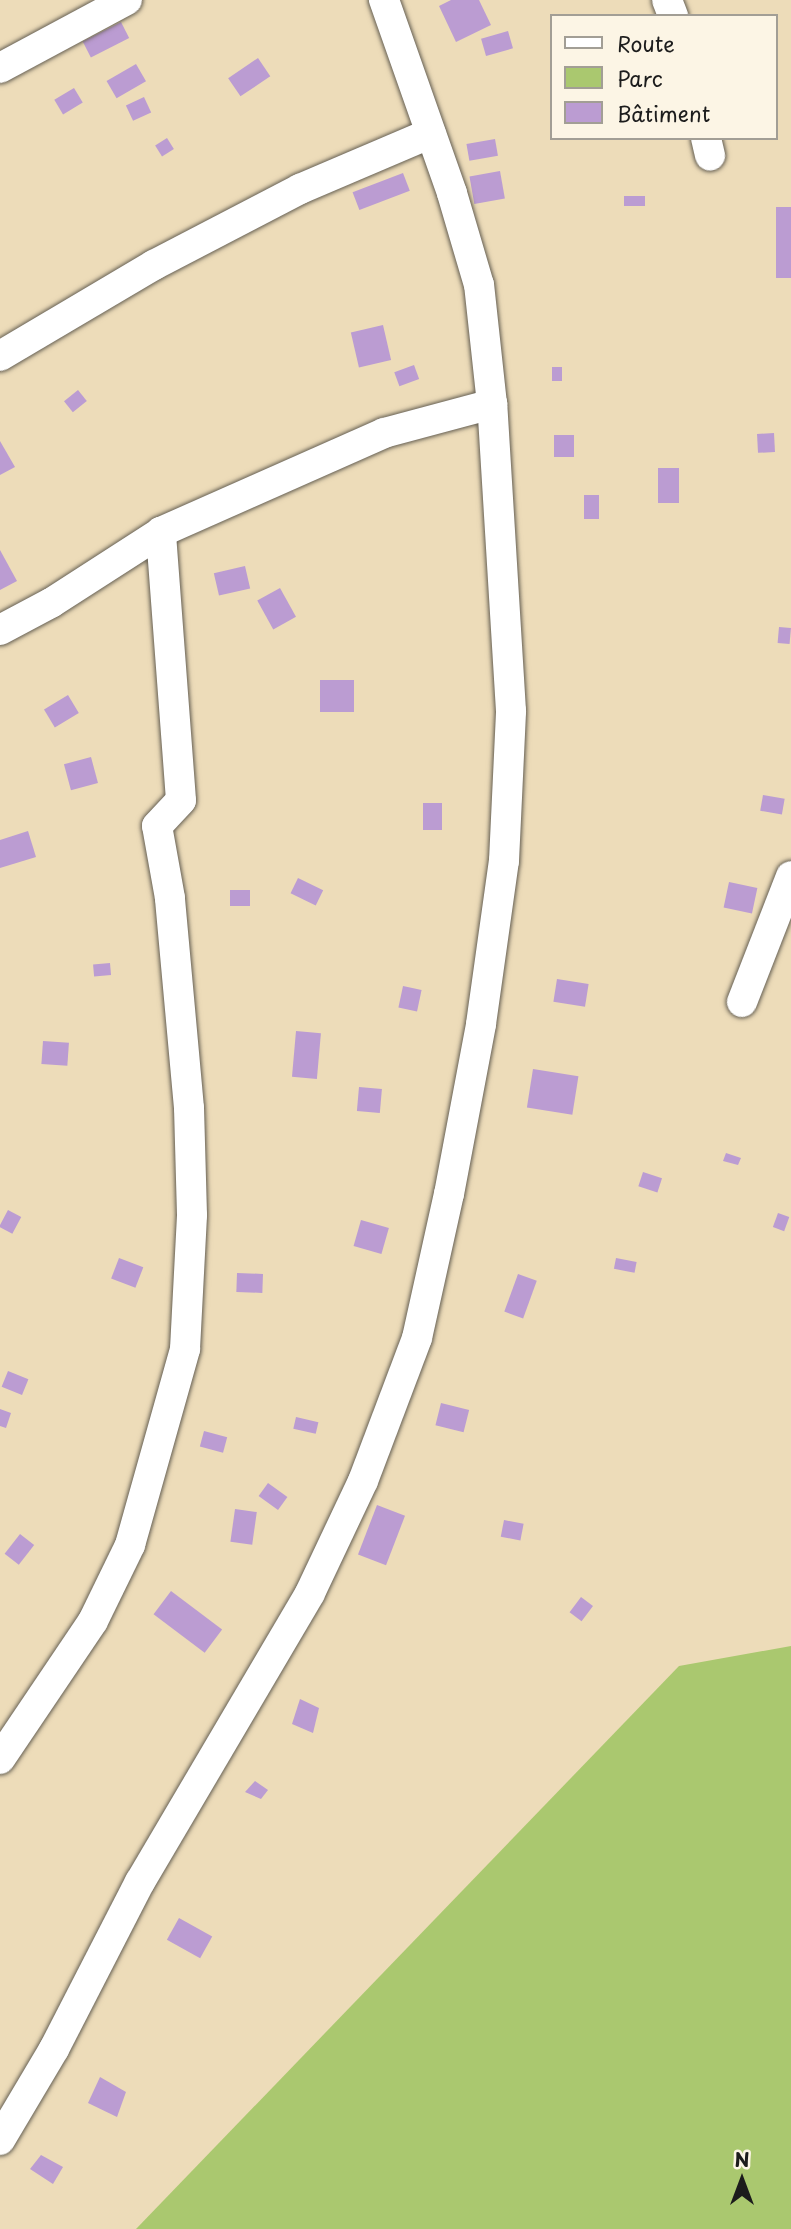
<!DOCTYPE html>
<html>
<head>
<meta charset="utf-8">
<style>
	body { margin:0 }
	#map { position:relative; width:791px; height:2229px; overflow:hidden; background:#eddcb9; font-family:"Playpen Sans",sans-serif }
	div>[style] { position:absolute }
	.green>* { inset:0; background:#aac86f }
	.building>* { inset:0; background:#bb9cd2; transform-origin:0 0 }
	.roads { filter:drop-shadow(0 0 2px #655f53) drop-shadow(0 0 2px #655f53) }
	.street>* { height:30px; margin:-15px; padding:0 15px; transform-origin:15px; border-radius:15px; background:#fff }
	span { translate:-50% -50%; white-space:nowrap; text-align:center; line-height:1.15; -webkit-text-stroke:6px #fcf5e5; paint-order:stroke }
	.legend { position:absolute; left:550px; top:14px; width:228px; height:126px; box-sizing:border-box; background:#fcf5e5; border:2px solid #a29e95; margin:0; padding:9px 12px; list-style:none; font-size:21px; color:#1c1c1c }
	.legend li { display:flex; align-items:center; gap:14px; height:35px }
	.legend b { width:35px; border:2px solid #a29e95 }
	.north { position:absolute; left:707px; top:2145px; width:70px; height:70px; -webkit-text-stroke:5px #fcf5e5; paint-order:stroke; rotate:0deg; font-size:19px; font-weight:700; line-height:28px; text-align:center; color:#1c1c1c }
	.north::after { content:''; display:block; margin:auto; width:24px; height:32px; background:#1c1c1c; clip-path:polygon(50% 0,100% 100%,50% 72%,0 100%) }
</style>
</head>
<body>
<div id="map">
	<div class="green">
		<i style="clip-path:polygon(791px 1646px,791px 2229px,136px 2229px,679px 1666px)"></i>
	</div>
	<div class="building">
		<i style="clip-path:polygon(451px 0,479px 0,491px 25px,456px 42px,439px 6px)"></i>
		<i style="left:121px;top:22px;width:18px;height:43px;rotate:63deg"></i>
		<i style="left:508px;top:31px;width:18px;height:28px;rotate:74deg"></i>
		<i style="left:258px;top:58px;width:22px;height:36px;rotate:56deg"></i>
		<i style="left:136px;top:64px;width:20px;height:34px;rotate:60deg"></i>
		<i style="left:74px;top:88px;width:17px;height:23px;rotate:59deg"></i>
		<i style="left:144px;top:97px;width:17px;height:20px;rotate:65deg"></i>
		<i style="left:167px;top:138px;width:13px;height:14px;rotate:58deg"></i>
		<i style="left:495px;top:139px;width:17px;height:29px;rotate:80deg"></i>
		<i style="left:500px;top:171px;width:28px;height:31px;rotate:80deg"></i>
		<i style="left:403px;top:173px;width:19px;height:54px;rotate:69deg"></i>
		<i style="left:645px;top:196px;width:10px;height:21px;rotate:90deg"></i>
		<i style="left:776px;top:207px;width:15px;height:71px"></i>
		<i style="left:383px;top:325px;width:36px;height:33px;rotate:77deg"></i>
		<i style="left:414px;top:365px;width:15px;height:21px;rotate:70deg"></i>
		<i style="left:552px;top:367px;width:10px;height:14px"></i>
		<i style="left:78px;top:390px;width:14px;height:18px;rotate:51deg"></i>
		<i style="left:774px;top:433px;width:19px;height:17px;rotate:87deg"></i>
		<i style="left:554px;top:435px;width:20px;height:22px"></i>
		<i style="clip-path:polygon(0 441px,15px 467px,0 475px)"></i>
		<i style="left:658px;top:468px;width:21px;height:35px"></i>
		<i style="left:584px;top:495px;width:15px;height:24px"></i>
		<i style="clip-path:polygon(0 550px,17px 581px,0 590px)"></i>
		<i style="left:245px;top:566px;width:23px;height:32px;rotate:77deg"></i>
		<i style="left:280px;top:588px;width:33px;height:26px;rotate:61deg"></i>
		<i style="left:779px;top:627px;width:12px;height:16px;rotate:5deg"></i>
		<i style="left:320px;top:680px;width:34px;height:32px"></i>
		<i style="left:68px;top:695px;width:21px;height:28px;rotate:59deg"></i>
		<i style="left:91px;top:757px;width:27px;height:28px;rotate:75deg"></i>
		<i style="left:763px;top:795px;width:22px;height:16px;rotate:10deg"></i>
		<i style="left:423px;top:803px;width:19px;height:27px"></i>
		<i style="clip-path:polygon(28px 831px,36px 857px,0 868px,0 840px)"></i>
		<i style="left:298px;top:878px;width:28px;height:17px;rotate:26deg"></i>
		<i style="left:729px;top:882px;width:29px;height:26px;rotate:12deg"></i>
		<i style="left:250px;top:890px;width:16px;height:20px;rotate:90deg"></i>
		<i style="left:110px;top:963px;width:12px;height:17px;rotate:85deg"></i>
		<i style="left:557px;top:979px;width:32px;height:23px;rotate:9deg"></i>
		<i style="left:403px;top:986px;width:19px;height:22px;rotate:12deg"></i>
		<i style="left:296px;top:1031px;width:25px;height:46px;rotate:5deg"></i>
		<i style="left:43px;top:1041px;width:26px;height:23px;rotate:4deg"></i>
		<i style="left:533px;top:1069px;width:46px;height:39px;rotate:9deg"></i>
		<i style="left:359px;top:1087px;width:23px;height:24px;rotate:5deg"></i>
		<i style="clip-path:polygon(726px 1153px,741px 1158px,738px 1165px,723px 1161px)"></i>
		<i style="left:643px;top:1172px;width:20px;height:15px;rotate:18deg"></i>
		<i style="left:8px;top:1210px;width:15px;height:19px;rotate:28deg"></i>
		<i style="left:778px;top:1213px;width:12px;height:15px;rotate:20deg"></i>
		<i style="left:361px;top:1220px;width:29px;height:27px;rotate:16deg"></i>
		<i style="left:119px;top:1258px;width:26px;height:22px;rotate:21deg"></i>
		<i style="left:616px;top:1258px;width:21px;height:11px;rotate:11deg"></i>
		<i style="left:237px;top:1273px;width:26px;height:19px;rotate:2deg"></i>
		<i style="left:518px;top:1274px;width:20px;height:40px;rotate:20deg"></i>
		<i style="left:8px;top:1371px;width:22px;height:17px;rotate:22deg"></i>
		<i style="left:441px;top:1403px;width:29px;height:23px;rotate:14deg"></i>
		<i style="clip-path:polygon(0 1409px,11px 1413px,6px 1428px,0 1426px)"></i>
		<i style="left:296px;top:1417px;width:23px;height:12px;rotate:13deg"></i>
		<i style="left:204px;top:1431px;width:24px;height:16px;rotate:15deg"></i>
		<i style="left:268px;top:1483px;width:24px;height:16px;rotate:36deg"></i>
		<i style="left:377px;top:1505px;width:30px;height:53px;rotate:21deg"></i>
		<i style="left:235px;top:1509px;width:22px;height:33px;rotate:8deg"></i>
		<i style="left:504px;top:1520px;width:20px;height:17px;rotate:11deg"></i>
		<i style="left:20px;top:1534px;width:18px;height:25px;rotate:38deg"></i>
		<i style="left:171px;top:1591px;width:64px;height:29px;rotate:37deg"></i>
		<i style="left:581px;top:1597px;width:15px;height:19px;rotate:37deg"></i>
		<i style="clip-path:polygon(300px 1699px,319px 1708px,313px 1733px,292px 1724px)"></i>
		<i style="clip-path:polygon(255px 1781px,268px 1790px,261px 1799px,245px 1792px)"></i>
		<i style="left:179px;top:1918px;width:38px;height:25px;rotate:29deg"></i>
		<i style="clip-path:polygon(100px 2077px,126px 2092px,117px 2117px,88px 2103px)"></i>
		<i style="clip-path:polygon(41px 2155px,63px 2167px,53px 2184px,30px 2169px)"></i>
	</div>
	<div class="roads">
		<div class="street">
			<i style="left:667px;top:0;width:17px;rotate:69deg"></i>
			<i style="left:0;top:68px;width:144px;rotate:-28.2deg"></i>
			<i style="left:706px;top:138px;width:18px;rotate:77deg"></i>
			<i style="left:0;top:356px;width:179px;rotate:-30.6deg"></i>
			<i style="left:154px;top:265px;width:165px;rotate:-27.5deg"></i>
			<i style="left:300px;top:189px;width:142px;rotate:-23.1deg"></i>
			<i style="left:0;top:630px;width:58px;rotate:-27.9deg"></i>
			<i style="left:51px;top:603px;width:131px;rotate:-32.8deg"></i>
			<i style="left:161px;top:532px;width:244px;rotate:-23.9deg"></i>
			<i style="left:384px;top:433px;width:112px;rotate:-15deg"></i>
			<i style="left:742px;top:1002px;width:135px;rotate:-68.7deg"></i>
			<i style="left:0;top:1759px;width:166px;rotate:-56deg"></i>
			<i style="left:93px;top:1621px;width:85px;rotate:-64deg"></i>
			<i style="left:130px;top:1545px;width:204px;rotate:-74.3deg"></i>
			<i style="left:185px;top:1349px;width:134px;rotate:-87deg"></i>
			<i style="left:192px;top:1215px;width:107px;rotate:-91.6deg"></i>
			<i style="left:189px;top:1108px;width:211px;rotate:-95.2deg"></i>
			<i style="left:170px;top:898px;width:73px;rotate:-100.2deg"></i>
			<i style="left:157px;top:826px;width:35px;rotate:-47deg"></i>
			<i style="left:181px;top:800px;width:269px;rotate:-94.3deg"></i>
			<i style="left:0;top:2140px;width:106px;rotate:-59.3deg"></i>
			<i style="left:54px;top:2049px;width:188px;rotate:-62.8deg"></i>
			<i style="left:140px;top:1882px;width:335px;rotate:-59.5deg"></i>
			<i style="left:310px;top:1593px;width:124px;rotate:-64.7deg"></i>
			<i style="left:363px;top:1481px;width:153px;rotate:-69.3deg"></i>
			<i style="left:417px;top:1338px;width:148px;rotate:-77.5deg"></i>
			<i style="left:449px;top:1194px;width:173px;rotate:-79.3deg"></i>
			<i style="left:481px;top:1024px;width:165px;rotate:-82deg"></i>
			<i style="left:504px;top:861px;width:150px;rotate:-87.3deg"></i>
			<i style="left:511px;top:711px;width:308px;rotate:-93.5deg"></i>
			<i style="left:492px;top:404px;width:120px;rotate:-96.2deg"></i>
			<i style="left:479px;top:285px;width:96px;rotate:-106.4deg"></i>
			<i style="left:452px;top:193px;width:205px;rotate:-109.4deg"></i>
		</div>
	</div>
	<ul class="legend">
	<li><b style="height:9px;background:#fff"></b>Route</li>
	<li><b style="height:19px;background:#aac86f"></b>Parc</li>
	<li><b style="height:19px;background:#bb9cd2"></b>Bâtiment</li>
	</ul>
	<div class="north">N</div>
</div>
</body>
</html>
